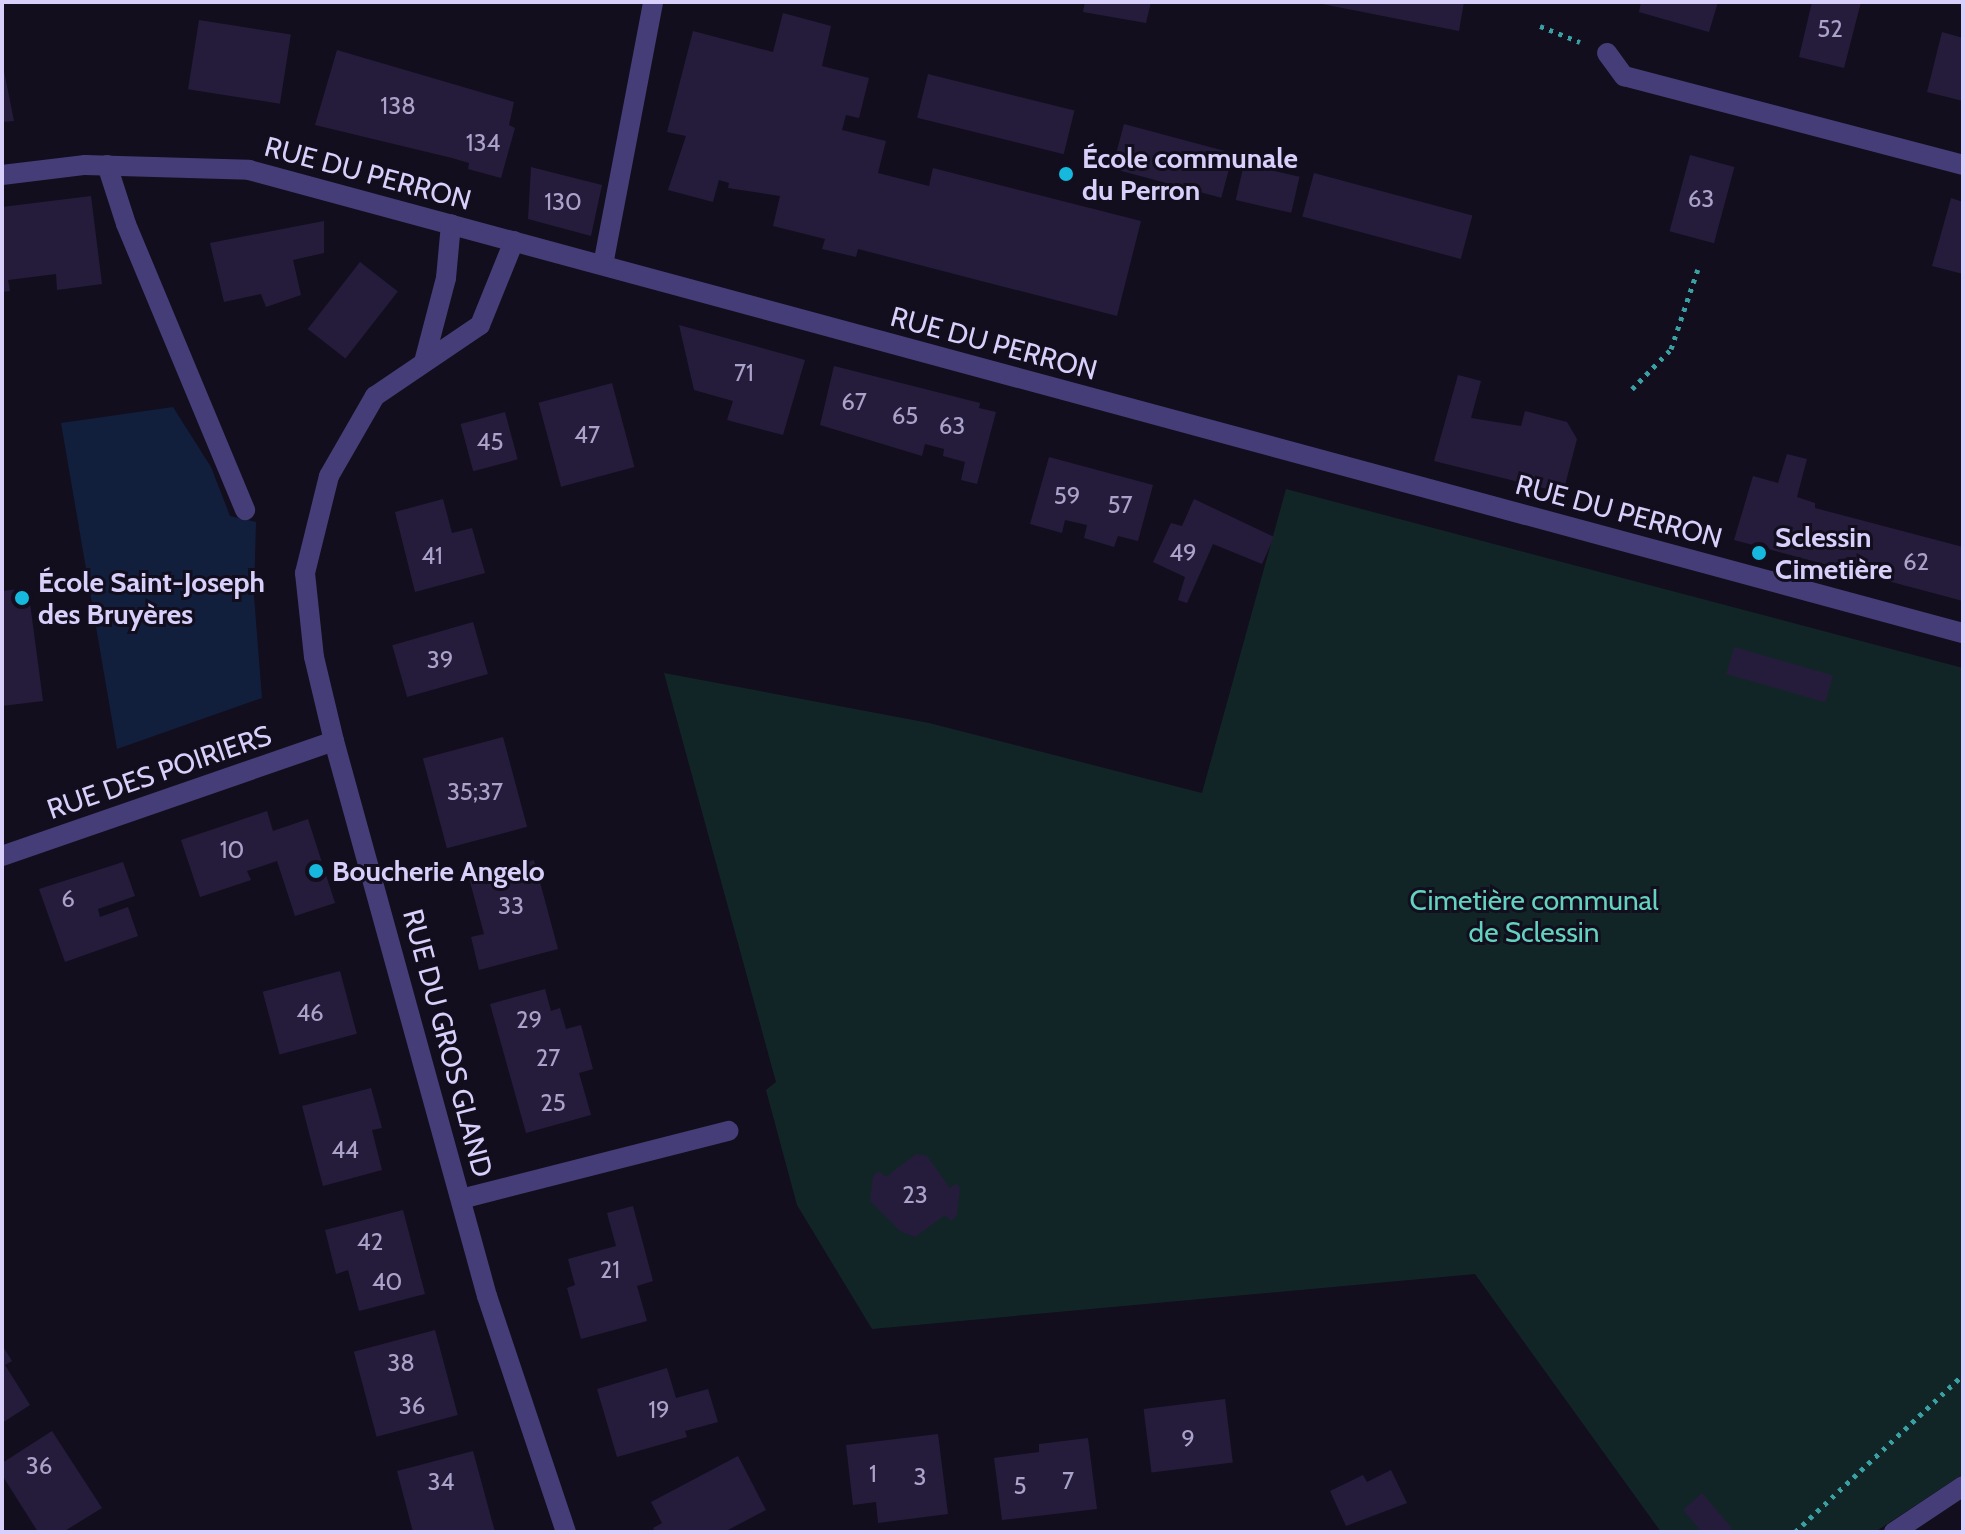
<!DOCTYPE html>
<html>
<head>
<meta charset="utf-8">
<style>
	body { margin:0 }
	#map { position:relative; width:1965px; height:1534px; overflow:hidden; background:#120e1d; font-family:Cabin,sans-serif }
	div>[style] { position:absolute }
	.green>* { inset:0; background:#122526 }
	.water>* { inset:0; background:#111f3d }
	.building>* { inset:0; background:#251c3c; transform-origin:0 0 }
	.path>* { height:5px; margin-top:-2.5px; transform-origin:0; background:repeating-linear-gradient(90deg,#39a0a3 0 4px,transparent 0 10px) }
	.minor>* { height:20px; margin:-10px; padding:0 10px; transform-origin:10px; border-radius:10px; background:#453d77 }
	.dots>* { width:22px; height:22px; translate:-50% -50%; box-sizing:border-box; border:4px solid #120e1d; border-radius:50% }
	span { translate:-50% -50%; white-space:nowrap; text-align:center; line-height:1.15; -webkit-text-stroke:6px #120e1d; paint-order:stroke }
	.number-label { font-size:24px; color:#aba2ca }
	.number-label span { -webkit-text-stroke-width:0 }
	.poi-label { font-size:28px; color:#d8cffa; font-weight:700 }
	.left { translate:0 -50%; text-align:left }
	.street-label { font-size:28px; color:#d8cffa }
	.park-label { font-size:28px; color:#63d2c0 }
	.frame { position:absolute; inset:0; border:4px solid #d8cffa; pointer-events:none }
</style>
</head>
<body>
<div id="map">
	<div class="green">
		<i style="clip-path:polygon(1286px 489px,1963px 668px,1963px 1474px,1875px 1532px,1661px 1532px,1475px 1274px,872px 1329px,797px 1205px,766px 1090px,776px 1082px,664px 673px,929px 723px,1202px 793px)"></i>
	</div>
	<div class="water">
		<i style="clip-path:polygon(173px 407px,211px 467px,230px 516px,256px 522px,254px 596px,262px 698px,117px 749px,61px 423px)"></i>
	</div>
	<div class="building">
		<i style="clip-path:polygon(1085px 2px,1151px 2px,1146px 23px,1083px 12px)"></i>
		<i style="clip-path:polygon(1312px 2px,1464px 2px,1459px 31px)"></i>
		<i style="clip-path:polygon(1641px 2px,1718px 2px,1709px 32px,1639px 12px)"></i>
		<i style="clip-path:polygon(1812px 2px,1861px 2px,1844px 68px,1799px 57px)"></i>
		<i style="clip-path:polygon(783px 13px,831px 26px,822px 66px,869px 78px,859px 118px,846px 115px,842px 130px,886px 141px,878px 173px,929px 186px,933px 168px,1141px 221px,1117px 316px,858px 249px,856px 257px,822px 249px,825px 239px,773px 226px,780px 196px,728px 188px,729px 183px,719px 180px,713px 202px,668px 190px,686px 136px,667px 132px,693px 31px,773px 52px)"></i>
		<i style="left:199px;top:20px;width:93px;height:70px;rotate:9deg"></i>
		<i style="clip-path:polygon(1942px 32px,1963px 38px,1963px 101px,1927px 92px)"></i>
		<i style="clip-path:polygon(337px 50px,514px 102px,509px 125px,515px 128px,501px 178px,468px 169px,469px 163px,452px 158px,315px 125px)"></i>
		<i style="clip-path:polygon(2px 61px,14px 121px,2px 122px)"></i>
		<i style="left:928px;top:74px;width:151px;height:45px;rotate:14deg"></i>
		<i style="left:1124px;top:124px;width:113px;height:46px;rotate:15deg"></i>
		<i style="left:1690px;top:155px;width:46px;height:79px;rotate:15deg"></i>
		<i style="left:1244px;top:164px;width:57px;height:37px;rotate:13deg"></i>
		<i style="clip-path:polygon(531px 167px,602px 185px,591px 236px,528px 219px)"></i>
		<i style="left:1314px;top:173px;width:164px;height:45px;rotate:15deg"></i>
		<i style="clip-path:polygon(91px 196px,102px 284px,57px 290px,56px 274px,8px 280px,10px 291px,2px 292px,2px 207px)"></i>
		<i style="clip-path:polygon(1951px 198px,1963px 202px,1963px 274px,1932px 266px)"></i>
		<i style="clip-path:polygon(324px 221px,324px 253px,293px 260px,301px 295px,266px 307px,261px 294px,224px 302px,210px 243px)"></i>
		<i style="left:360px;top:262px;width:48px;height:85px;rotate:38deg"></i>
		<i style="clip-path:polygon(679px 325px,805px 360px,783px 435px,727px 420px,733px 401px,694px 390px)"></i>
		<i style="clip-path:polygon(834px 366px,980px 403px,979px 408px,996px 412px,977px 484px,961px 480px,965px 462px,943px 456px,944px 449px,925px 444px,922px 456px,820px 425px)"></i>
		<i style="clip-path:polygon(1458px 375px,1481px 381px,1471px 418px,1521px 426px,1525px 411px,1567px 422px,1577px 439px,1563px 493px,1434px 461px)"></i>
		<i style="left:612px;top:383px;width:87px;height:76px;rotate:75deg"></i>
		<i style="left:505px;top:412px;width:49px;height:46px;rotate:75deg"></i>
		<i style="clip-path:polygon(1787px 454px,1807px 459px,1797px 497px,1815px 503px,1815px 508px,1963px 547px,1963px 601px,1734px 540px,1753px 476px,1778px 483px)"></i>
		<i style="clip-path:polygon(1049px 457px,1153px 485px,1138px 541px,1118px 536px,1114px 547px,1084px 538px,1087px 525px,1065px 520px,1062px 533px,1030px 524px)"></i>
		<i style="clip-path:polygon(443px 499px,452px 533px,472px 528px,485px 573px,415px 592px,395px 512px)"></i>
		<i style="clip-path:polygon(1194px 499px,1274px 537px,1262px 564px,1213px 544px,1187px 603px,1178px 600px,1185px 577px,1153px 562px,1171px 523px,1182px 526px)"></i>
		<i style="clip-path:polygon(28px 588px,43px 701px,2px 706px,2px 591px)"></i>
		<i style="left:473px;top:622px;width:54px;height:84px;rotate:74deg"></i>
		<i style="left:1734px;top:647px;width:103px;height:28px;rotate:16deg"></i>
		<i style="left:503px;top:737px;width:93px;height:83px;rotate:75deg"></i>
		<i style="clip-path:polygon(267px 811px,273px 831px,308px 819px,335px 903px,295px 916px,277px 861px,247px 871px,251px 880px,200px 897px,181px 840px)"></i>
		<i style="clip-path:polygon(534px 860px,558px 949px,479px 970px,471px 937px,484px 934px,469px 878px)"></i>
		<i style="clip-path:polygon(123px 862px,135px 896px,98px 909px,100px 917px,128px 907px,138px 936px,65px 962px,39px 889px)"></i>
		<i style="left:340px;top:971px;width:65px;height:80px;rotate:75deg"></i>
		<i style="clip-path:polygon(545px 989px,551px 1011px,560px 1008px,566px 1029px,581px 1025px,593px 1069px,579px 1073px,591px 1115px,526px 1133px,490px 1004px)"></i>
		<i style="clip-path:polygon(371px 1088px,382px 1128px,372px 1130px,382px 1170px,323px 1186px,302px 1106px)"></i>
		<i style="clip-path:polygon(916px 1154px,927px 1156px,950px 1188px,957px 1183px,960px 1189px,957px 1215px,951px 1221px,945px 1215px,915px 1237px,900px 1231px,870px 1201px,873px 1176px,879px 1171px,886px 1177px)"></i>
		<i style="clip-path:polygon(633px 1206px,653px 1281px,637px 1286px,647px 1321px,581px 1339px,567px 1288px,575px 1285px,568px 1259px,616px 1246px,607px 1213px)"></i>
		<i style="clip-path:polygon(403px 1210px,425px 1294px,359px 1311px,348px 1270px,336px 1274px,325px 1230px)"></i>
		<i style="left:435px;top:1330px;width:88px;height:84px;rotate:75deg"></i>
		<i style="clip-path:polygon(2px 1345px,12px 1361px,5px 1365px,30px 1405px,2px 1423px)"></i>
		<i style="clip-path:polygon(667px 1368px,676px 1398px,708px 1389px,718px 1422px,685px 1431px,687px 1437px,617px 1457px,597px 1389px)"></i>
		<i style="left:1225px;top:1399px;width:64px;height:82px;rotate:83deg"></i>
		<i style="clip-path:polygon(52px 1431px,102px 1508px,63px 1532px,38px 1532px,2px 1475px,2px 1463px)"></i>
		<i style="clip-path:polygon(938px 1434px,948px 1514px,878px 1523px,876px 1502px,853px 1505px,846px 1445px)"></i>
		<i style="clip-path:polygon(1088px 1438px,1097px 1509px,1002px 1520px,994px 1458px,1039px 1452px,1039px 1444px)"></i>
		<i style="clip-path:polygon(473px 1451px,495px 1532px,413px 1532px,397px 1471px)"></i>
		<i style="clip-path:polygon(738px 1456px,766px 1510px,724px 1532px,655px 1532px,653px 1528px,662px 1523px,651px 1502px)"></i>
		<i style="clip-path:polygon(1391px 1470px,1407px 1503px,1346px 1526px,1330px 1491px,1363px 1475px,1367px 1482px)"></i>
		<i style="clip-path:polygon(1702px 1493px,1732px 1528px,1727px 1532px,1702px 1532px,1683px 1510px)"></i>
	</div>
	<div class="path">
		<i style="left:1540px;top:26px;width:43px;rotate:21.8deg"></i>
		<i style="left:1632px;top:389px;width:56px;rotate:-45.7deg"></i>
		<i style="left:1671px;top:349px;width:84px;rotate:-71.4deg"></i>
		<i style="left:1795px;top:1532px;width:230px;rotate:-43.1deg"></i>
	</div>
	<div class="minor">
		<i style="left:1607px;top:53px;width:29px;rotate:54deg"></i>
		<i style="left:1624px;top:76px;width:350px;rotate:14.7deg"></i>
		<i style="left:107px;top:165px;width:62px;rotate:72.1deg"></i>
		<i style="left:126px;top:224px;width:310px;rotate:67.4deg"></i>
		<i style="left:2px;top:175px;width:84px;rotate:-6.9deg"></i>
		<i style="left:85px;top:165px;width:164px;rotate:1.7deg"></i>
		<i style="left:249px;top:170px;width:1775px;rotate:15.12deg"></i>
		<i style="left:514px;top:241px;width:91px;rotate:112deg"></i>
		<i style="left:480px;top:325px;width:127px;rotate:145.9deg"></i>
		<i style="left:375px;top:396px;width:92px;rotate:119.9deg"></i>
		<i style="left:329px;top:476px;width:100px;rotate:103.9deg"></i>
		<i style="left:305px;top:573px;width:84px;rotate:83.9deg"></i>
		<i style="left:314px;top:657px;width:86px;rotate:76.6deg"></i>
		<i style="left:334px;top:741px;width:576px;rotate:74.59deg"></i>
		<i style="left:487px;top:1296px;width:249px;rotate:71.5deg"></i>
		<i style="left:603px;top:265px;width:268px;rotate:-79.2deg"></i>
		<i style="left:424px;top:362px;width:87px;rotate:-75.3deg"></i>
		<i style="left:446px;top:278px;width:54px;rotate:-84.7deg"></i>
		<i style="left:2px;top:856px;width:351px;rotate:-19.1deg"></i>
		<i style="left:461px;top:1199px;width:276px;rotate:-14.3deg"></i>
		<i style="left:1894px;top:1532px;width:83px;rotate:-33.7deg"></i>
	</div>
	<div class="dots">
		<i style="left:1066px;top:174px;background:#17b8de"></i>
		<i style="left:1759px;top:553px;background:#17b8de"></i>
		<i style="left:22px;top:598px;background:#17b8de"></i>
		<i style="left:316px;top:871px;background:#17b8de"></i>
	</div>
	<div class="number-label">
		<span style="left:1830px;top:29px">52</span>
		<span style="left:398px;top:106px">138</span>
		<span style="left:483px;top:143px">134</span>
		<span style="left:1701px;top:199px">63</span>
		<span style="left:563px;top:202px">130</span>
		<span style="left:744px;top:373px">71</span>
		<span style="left:854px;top:402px">67</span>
		<span style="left:905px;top:416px">65</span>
		<span style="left:952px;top:426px">63</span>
		<span style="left:587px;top:435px">47</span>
		<span style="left:490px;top:442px">45</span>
		<span style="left:1067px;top:496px">59</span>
		<span style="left:1120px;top:505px">57</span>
		<span style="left:1183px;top:553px">49</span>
		<span style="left:432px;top:556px">41</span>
		<span style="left:1916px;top:562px">62</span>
		<span style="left:440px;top:660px">39</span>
		<span style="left:475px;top:792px">35;37</span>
		<span style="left:232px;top:850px">10</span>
		<span style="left:68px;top:899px">6</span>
		<span style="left:511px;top:906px">33</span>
		<span style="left:310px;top:1013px">46</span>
		<span style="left:529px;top:1020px">29</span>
		<span style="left:548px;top:1058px">27</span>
		<span style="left:553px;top:1103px">25</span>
		<span style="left:345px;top:1150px">44</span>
		<span style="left:915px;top:1195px">23</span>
		<span style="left:370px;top:1242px">42</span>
		<span style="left:610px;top:1270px">21</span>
		<span style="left:387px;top:1282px">40</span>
		<span style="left:401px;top:1363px">38</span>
		<span style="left:412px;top:1406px">36</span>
		<span style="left:659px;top:1410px">19</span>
		<span style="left:1188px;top:1439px">9</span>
		<span style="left:39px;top:1466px">36</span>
		<span style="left:873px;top:1474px">1</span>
		<span style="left:920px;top:1477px">3</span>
		<span style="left:1068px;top:1481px">7</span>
		<span style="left:441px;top:1482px">34</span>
		<span style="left:1020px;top:1486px">5</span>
	</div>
	<div class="poi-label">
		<span class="left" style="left:1082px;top:174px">École communale<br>du Perron</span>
		<span class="left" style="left:1775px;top:553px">Sclessin<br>Cimetière</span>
		<span class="left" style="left:38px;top:598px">École Saint-Joseph<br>des Bruyères</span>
		<span class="left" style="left:332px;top:871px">Boucherie Angelo</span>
	</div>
	<div class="street-label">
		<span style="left:368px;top:173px;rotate:15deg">RUE DU PERRON</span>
		<span style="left:994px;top:343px;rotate:15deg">RUE DU PERRON</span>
		<span style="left:1619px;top:511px;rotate:15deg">RUE DU PERRON</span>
		<span style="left:159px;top:772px;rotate:-19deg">RUE DES POIRIERS</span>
		<span style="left:448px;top:1043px;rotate:75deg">RUE DU GROS GLAND</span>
	</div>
	<div class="park-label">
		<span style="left:1534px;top:916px">Cimetière communal<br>de Sclessin</span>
	</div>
	<div class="frame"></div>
</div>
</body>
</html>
